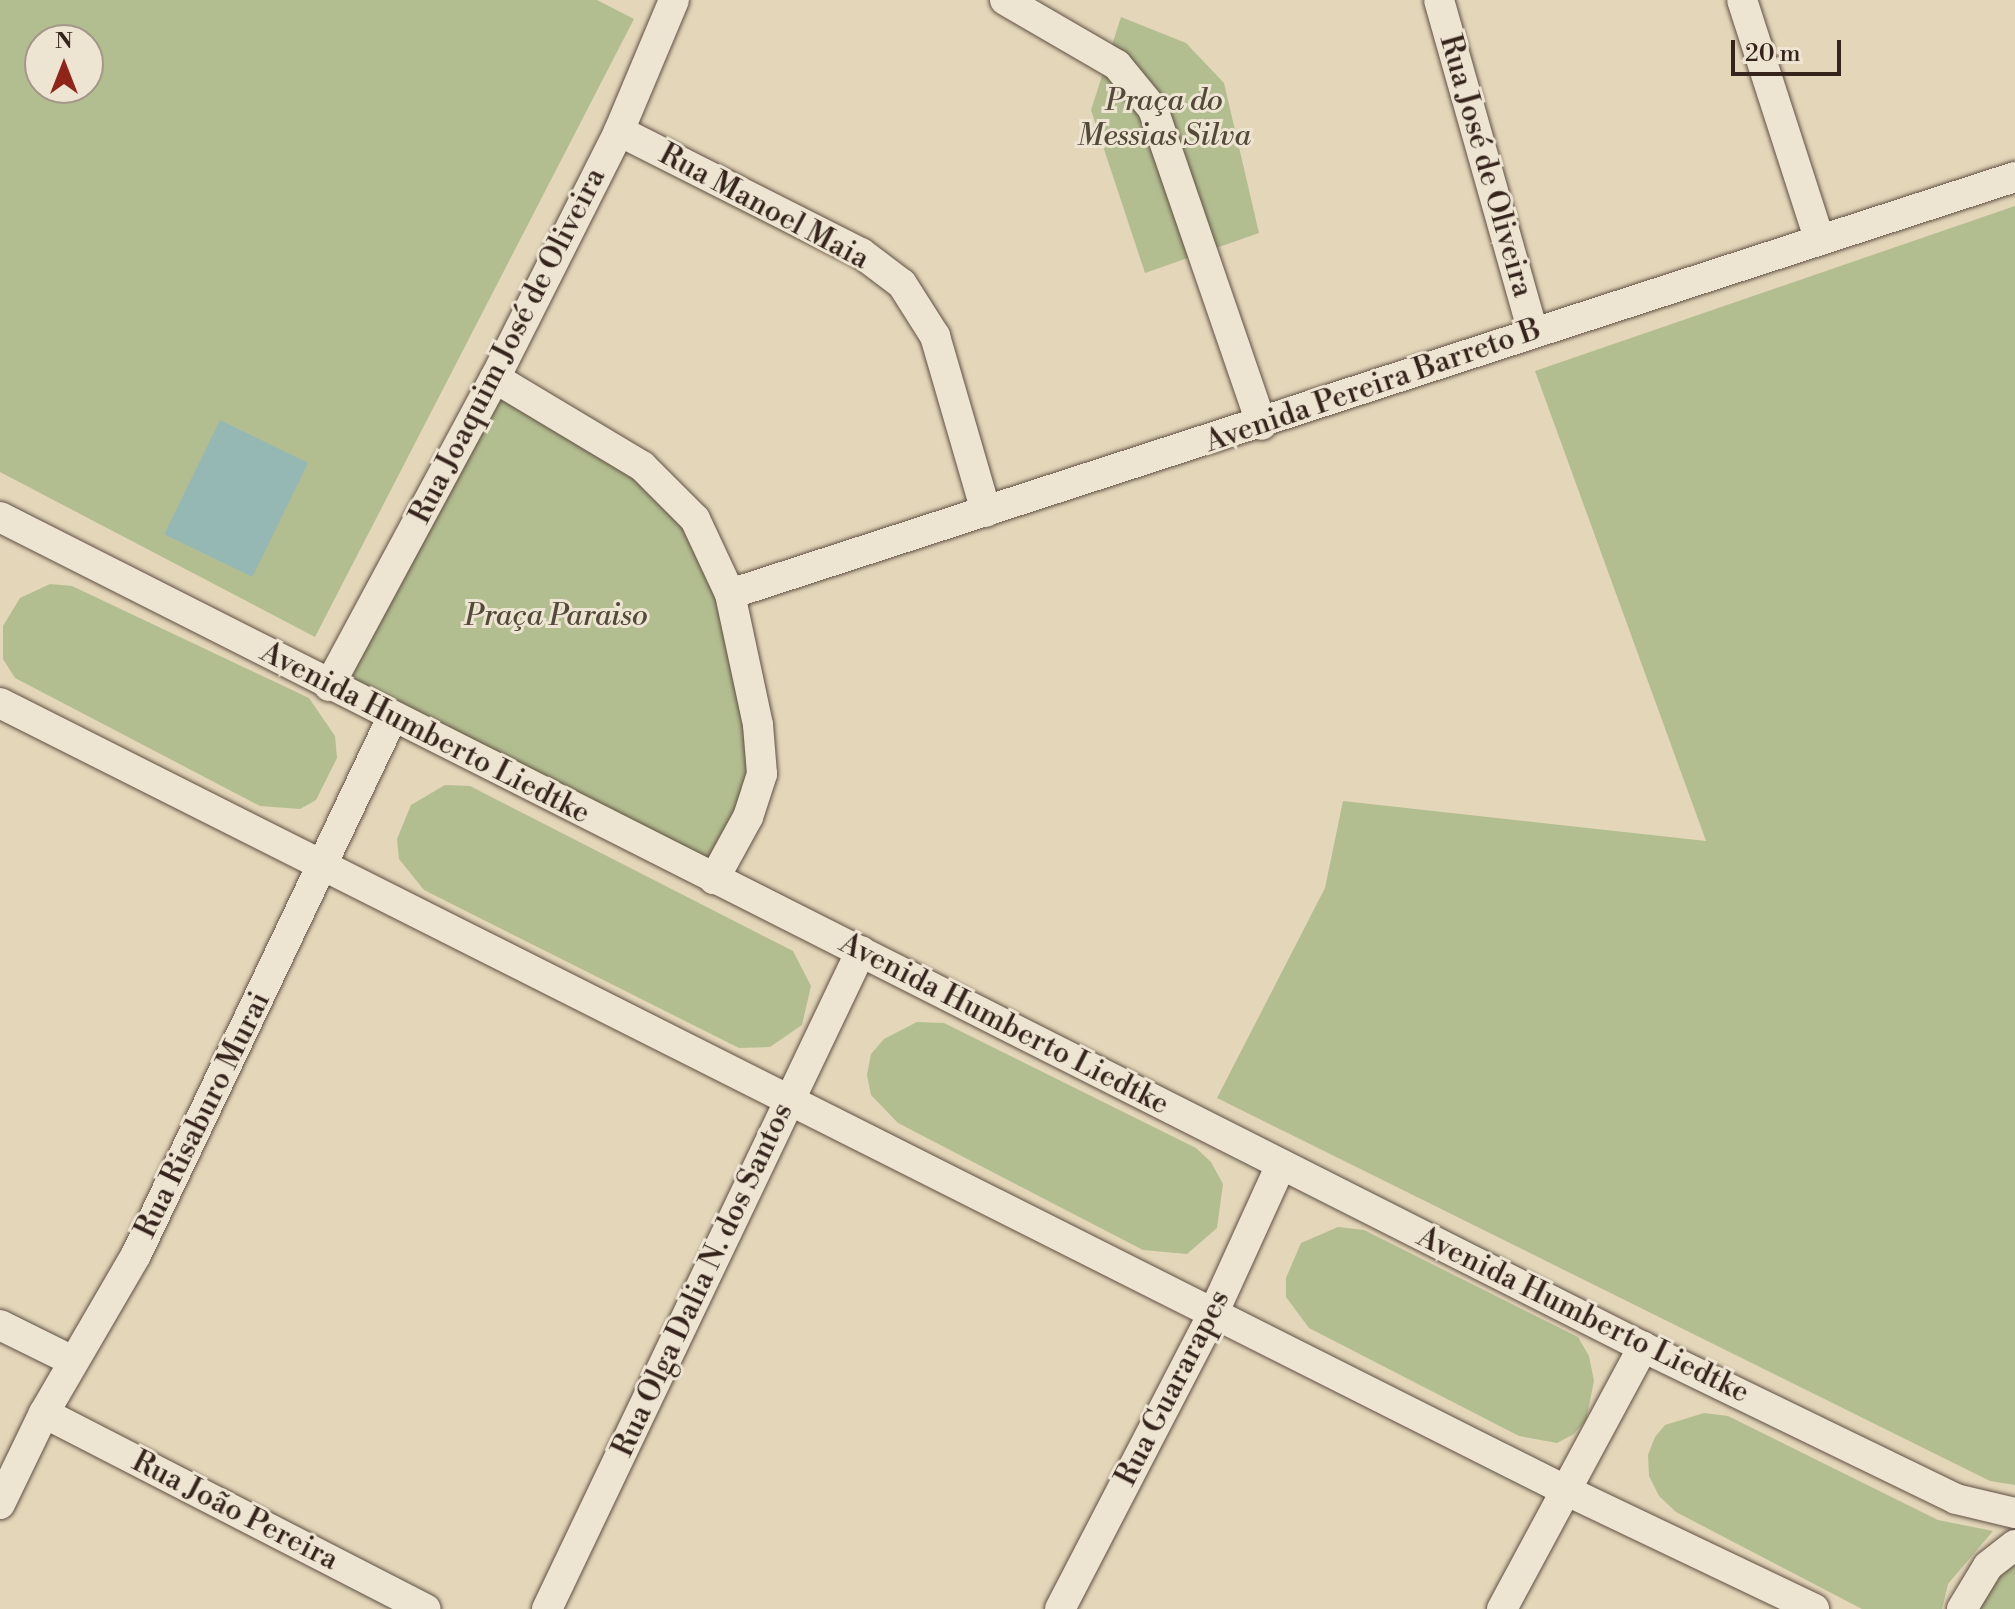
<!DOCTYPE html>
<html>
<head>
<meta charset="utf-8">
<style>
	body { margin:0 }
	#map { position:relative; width:2015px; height:1609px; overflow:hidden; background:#e3d6b9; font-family:"Libre Bodoni",serif }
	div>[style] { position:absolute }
	.green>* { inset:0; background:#b3be90 }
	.water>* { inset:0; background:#96b8b4; transform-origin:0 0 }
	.roads { filter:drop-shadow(0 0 2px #605043) drop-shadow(0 0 2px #605043) }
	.minor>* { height:30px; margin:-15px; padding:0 15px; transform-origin:15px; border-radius:15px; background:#ede4d2 }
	span { translate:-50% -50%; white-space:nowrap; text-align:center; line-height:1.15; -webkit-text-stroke:6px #ede4d2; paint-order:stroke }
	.park-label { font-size:30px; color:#544a39; font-style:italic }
	.street-label { font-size:30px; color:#35241c }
	.north { position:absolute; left:24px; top:24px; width:80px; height:80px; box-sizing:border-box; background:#ede4d2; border:2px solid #a39789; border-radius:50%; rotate:0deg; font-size:22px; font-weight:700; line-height:32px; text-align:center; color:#35241c }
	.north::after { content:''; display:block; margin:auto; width:28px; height:36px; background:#8f2418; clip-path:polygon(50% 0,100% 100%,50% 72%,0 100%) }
	.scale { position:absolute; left:1731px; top:40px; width:110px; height:36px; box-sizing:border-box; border:4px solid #35241c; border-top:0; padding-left:10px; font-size:24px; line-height:28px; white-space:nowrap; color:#35241c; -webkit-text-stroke:6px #ede4d2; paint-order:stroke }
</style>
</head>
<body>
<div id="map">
	<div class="green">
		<i style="clip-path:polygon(evenodd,0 0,597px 0,634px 19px,315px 637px,0 472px,0 0,40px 40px,88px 40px,88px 88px,40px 88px,40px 40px)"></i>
		<i style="clip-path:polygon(1121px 17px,1186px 43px,1224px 83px,1259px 233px,1145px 273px,1091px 110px)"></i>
		<i style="clip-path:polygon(2015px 206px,2015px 1485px,1990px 1481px,1217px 1098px,1325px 888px,1343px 801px,1706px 841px,1535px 371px)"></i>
		<i style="clip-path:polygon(495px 378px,695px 519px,762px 774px,714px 879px,329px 686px)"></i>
		<i style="clip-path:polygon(50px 584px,72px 586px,309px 698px,335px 736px,337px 758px,316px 800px,300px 809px,260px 806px,15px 678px,3px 659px,3px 626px,20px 598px)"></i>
		<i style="clip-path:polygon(445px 785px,470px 786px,793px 951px,811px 986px,802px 1025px,770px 1047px,739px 1048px,424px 890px,399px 859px,397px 839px,411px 805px)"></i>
		<i style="clip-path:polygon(917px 1022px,944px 1023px,1196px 1148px,1211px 1162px,1223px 1184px,1217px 1228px,1187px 1254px,1143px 1250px,898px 1123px,871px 1095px,867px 1075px,871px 1054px,884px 1039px)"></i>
		<i style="clip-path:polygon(1338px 1227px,1364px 1230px,1578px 1337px,1589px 1356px,1594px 1381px,1586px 1420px,1574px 1434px,1557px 1443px,1519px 1436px,1309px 1328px,1286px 1297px,1286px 1278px,1301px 1243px)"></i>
		<i style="clip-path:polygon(1704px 1413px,1728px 1416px,1938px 1520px,1993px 1531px,1948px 1584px,1942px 1609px,1862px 1609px,1676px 1512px,1659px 1496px,1649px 1476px,1648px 1455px,1655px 1437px,1665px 1425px)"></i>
		<i style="clip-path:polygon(2015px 1563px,2015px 1609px,1979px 1609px,1997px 1579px)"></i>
	</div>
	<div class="water">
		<i style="left:220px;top:420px;width:98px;height:127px;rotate:26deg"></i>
	</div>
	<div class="roads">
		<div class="minor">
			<i style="left:1005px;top:0;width:129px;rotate:30.1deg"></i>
			<i style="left:1117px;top:65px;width:57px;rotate:50.7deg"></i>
			<i style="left:1153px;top:109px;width:334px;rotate:71deg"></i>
			<i style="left:1439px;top:0;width:345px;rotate:74.2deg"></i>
			<i style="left:1742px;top:0;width:250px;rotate:72.1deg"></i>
			<i style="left:619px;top:131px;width:271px;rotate:26.8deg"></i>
			<i style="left:861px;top:253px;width:51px;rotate:37.1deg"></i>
			<i style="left:902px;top:284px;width:62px;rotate:57.6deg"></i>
			<i style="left:935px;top:336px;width:183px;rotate:73.8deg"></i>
			<i style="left:495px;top:378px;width:171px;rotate:30.9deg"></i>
			<i style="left:642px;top:466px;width:75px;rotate:45deg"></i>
			<i style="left:695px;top:519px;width:83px;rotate:65deg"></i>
			<i style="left:730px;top:594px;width:134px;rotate:77.9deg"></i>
			<i style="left:758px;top:725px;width:49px;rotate:85.3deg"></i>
			<i style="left:762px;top:774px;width:45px;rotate:108deg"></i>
			<i style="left:748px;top:817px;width:71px;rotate:118.7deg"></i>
			<i style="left:0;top:517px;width:1841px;rotate:26.8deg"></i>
			<i style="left:1643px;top:1347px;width:348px;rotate:25.9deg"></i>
			<i style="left:1956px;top:1499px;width:61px;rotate:13.3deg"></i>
			<i style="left:730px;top:594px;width:1351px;rotate:-17.98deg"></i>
			<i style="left:329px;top:686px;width:350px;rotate:-61.7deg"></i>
			<i style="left:495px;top:378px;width:276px;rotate:-63.3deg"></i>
			<i style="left:619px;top:131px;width:142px;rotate:-67.2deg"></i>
			<i style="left:0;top:703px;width:1752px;rotate:26.7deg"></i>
			<i style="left:1565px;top:1490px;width:276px;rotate:25.5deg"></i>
			<i style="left:0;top:1325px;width:81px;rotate:26.3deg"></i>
			<i style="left:44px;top:1413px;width:429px;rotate:27.2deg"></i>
			<i style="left:0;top:1504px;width:101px;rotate:-64.2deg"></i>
			<i style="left:44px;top:1413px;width:183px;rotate:-59.8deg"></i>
			<i style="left:136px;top:1255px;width:595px;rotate:-64.51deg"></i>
			<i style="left:547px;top:1609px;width:729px;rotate:-64.49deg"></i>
			<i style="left:1060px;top:1609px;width:332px;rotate:-62.6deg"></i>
			<i style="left:1213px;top:1314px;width:164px;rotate:-65.5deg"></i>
			<i style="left:1502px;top:1609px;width:298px;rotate:-61.7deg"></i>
			<i style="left:1962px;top:1609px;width:50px;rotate:-58.8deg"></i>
			<i style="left:1988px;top:1566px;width:34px;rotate:-38deg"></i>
		</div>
	</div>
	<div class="park-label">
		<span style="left:1164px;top:118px">Praça do<br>Messias Silva</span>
		<span style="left:556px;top:616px">Praça Paraiso</span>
	</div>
	<div class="street-label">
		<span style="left:1486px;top:166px;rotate:74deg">Rua José de Oliveira</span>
		<span style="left:764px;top:207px;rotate:28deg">Rua Manoel Maia</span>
		<span style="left:508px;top:346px;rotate:-63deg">Rua Joaquim José de Oliveira</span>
		<span style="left:1373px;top:386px;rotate:-19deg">Avenida Pereira Barreto B</span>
		<span style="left:425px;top:733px;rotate:27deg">Avenida Humberto Liedtke</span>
		<span style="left:1004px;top:1024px;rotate:27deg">Avenida Humberto Liedtke</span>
		<span style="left:203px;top:1115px;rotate:-64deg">Rua Risaburo Murai</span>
		<span style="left:703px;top:1280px;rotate:-65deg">Rua Olga Dalia N. dos Santos</span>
		<span style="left:1583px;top:1315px;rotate:26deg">Avenida Humberto Liedtke</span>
		<span style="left:1173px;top:1388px;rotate:-63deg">Rua Guararapes</span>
		<span style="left:235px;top:1511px;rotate:27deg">Rua João Pereira</span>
	</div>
	<div class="north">N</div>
	<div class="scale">20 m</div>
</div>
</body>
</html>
